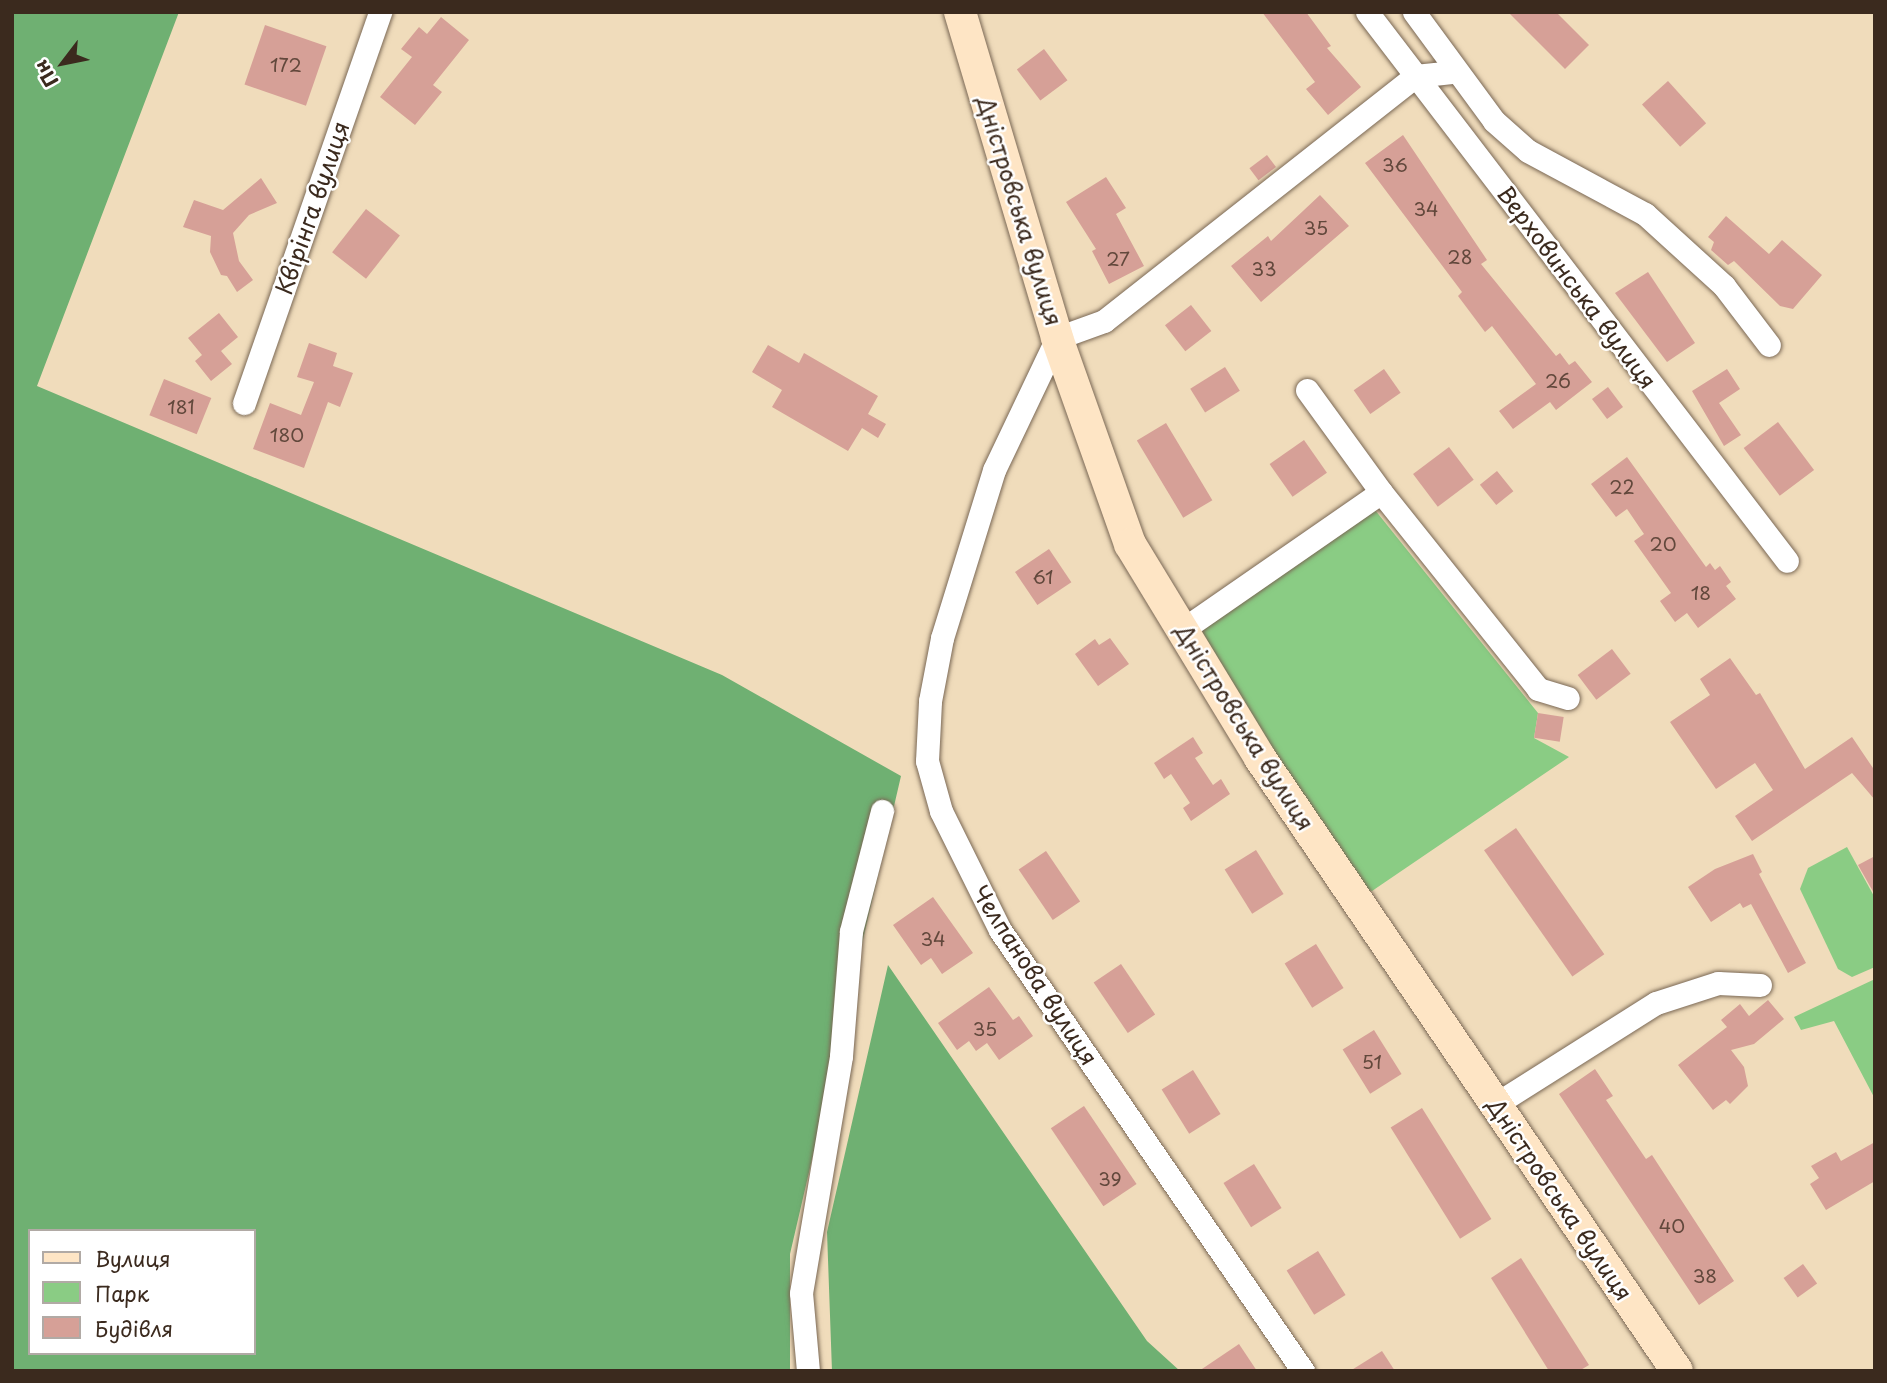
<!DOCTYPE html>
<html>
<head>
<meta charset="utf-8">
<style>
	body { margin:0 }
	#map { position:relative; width:1887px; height:1383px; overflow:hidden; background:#f0dcbb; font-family:"Playpen Sans",sans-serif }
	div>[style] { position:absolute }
	.green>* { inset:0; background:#8acc84 }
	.forest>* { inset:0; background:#6fb072 }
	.building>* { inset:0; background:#d6a097; transform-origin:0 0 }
	.roads { filter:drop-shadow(0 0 2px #7a6855) drop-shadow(0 0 2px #7a6855) }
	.street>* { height:23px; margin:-11.5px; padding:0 11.5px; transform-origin:11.5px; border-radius:11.5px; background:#fff }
	.secondary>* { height:32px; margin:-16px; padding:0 16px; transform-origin:16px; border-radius:16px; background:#fee5c5 }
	span { translate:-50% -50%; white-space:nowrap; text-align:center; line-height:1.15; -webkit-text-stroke:5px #fff; paint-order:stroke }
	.number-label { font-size:19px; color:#62483c }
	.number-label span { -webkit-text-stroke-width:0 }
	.street-label { font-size:23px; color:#3b2a1e }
	.frame { position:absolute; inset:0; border:14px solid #3b2a1e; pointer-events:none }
	.legend { position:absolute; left:28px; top:1229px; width:228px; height:126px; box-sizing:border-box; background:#fff; border:2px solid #b1aaa5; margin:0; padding:9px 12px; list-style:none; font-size:21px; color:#3b2a1e }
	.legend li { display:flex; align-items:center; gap:14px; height:35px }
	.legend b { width:35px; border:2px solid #b1aaa5 }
	.north { position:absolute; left:28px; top:28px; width:70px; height:70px; -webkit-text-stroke:5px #fff; paint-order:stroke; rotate:238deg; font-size:19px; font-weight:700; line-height:28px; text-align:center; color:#3b2a1e }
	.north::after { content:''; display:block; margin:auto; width:24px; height:32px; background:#3b2a1e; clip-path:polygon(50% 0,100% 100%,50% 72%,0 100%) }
</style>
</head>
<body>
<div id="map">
	<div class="green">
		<i style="clip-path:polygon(1375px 510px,1538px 713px,1534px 738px,1569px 757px,1372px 891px,1361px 888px,1194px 635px)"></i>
		<i style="clip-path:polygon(1847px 847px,1875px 898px,1875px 967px,1852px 977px,1838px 969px,1800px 889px,1808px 868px)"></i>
		<i style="clip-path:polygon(1875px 979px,1875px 1099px,1834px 1021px,1801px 1030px,1794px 1017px)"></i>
	</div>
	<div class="forest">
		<i style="clip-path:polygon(evenodd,12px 12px,179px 12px,37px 386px,722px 675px,901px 776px,790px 1254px,790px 1371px,12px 1371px,12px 12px,30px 1231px,254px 1231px,254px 1353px,30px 1353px,30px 1231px)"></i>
		<i style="clip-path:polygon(888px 965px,1147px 1341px,1180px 1371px,832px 1371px,827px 1232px)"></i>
	</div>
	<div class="building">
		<i style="clip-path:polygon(1262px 12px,1306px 12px,1331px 46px,1327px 48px,1361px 87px,1328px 115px,1306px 89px,1315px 82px)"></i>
		<i style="clip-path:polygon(1508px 12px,1556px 12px,1589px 45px,1565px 69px)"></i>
		<i style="clip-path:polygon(441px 17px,469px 40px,433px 85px,442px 92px,415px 125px,380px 97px,412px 57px,401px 49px,419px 27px,427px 34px)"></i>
		<i style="left:265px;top:25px;width:65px;height:63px;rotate:19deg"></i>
		<i style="left:1044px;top:49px;width:39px;height:34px;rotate:53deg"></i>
		<i style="left:1668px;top:81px;width:57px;height:35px;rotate:48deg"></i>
		<i style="clip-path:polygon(1403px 135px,1487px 260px,1481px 264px,1556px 356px,1560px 353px,1569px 365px,1575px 361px,1592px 382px,1556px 410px,1550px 402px,1513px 429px,1499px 411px,1536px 384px,1492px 326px,1485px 332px,1458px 296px,1462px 292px,1365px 163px)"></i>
		<i style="left:1267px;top:155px;width:15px;height:22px;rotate:53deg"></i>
		<i style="clip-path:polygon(1106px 177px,1126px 208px,1116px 214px,1144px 266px,1109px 284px,1092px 251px,1096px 249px,1066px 202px)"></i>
		<i style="clip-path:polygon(261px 178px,277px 203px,249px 215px,233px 233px,239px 261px,253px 280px,237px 292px,227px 276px,221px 275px,210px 252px,211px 236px,183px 227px,194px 200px,223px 210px)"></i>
		<i style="clip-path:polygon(1320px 195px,1349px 226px,1261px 302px,1231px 266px,1268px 236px,1271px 241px)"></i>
		<i style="left:366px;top:209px;width:43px;height:55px;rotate:38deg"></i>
		<i style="clip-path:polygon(1726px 216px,1769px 254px,1782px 240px,1822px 275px,1793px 309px,1780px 306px,1734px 261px,1728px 265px,1711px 250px,1714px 242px,1708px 237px)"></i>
		<i style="clip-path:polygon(1648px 272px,1695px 343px,1667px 362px,1615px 293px)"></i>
		<i style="left:1191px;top:305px;width:33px;height:33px;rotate:52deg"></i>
		<i style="clip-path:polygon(219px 313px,238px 337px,221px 351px,232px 364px,211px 381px,195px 361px,202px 355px,188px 338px)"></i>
		<i style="clip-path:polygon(309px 343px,337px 353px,333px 366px,353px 373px,340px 407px,328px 402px,304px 468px,253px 449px,270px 403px,301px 415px,314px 382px,297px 377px)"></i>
		<i style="clip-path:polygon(768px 345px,799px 363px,804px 353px,878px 396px,868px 414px,886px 424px,878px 438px,862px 428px,848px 451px,772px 407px,782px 390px,752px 372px)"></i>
		<i style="left:1225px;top:367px;width:28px;height:41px;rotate:58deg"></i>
		<i style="left:1384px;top:369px;width:29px;height:37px;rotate:55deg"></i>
		<i style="clip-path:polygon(1727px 369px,1740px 389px,1719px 403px,1741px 435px,1724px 446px,1692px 391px)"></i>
		<i style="left:164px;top:379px;width:51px;height:39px;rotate:22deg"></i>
		<i style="left:1608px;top:387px;width:25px;height:20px;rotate:53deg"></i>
		<i style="left:1778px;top:422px;width:60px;height:43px;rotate:53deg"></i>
		<i style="left:1166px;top:423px;width:90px;height:34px;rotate:59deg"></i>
		<i style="left:1304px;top:440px;width:40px;height:42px;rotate:55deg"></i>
		<i style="left:1449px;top:447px;width:41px;height:45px;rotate:53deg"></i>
		<i style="clip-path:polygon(1627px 457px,1706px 567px,1710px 563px,1715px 570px,1720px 566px,1731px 582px,1726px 586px,1736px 599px,1698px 628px,1687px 613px,1675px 622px,1660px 601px,1671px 593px,1634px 541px,1644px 534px,1627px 509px,1616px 517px,1591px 484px)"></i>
		<i style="left:1497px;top:471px;width:26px;height:22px;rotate:51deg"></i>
		<i style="left:1049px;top:549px;width:40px;height:41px;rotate:56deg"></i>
		<i style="clip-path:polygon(1110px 638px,1129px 664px,1098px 686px,1075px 654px,1095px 639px,1099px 645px)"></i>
		<i style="left:1612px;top:649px;width:31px;height:43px;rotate:53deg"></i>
		<i style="clip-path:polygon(1730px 658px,1756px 695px,1760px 693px,1805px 769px,1852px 737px,1875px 771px,1875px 800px,1852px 773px,1752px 841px,1735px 816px,1773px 790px,1755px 763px,1716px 789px,1670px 722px,1710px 695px,1700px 679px)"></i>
		<i style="left:1538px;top:713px;width:26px;height:25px;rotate:9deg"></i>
		<i style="clip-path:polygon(1193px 737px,1203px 753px,1195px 758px,1213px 785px,1221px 779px,1230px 794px,1191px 821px,1183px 808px,1190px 803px,1171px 774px,1164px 779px,1154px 763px)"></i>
		<i style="left:1516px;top:828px;width:154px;height:39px;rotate:55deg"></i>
		<i style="left:1256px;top:850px;width:52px;height:37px;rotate:58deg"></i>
		<i style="left:1046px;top:851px;width:61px;height:33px;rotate:56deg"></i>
		<i style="clip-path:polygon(1753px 854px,1762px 872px,1759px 874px,1806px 963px,1788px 973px,1751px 904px,1743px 908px,1740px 903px,1711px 922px,1688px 887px,1715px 869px)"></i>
		<i style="clip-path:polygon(1875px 856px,1875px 895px,1858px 865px)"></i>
		<i style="clip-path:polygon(933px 897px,973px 953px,942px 974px,931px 958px,921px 965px,893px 925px)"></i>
		<i style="left:1316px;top:944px;width:52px;height:37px;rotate:58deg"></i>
		<i style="left:1121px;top:964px;width:61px;height:33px;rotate:56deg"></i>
		<i style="clip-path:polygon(989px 987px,1013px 1020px,1019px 1016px,1033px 1036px,999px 1060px,987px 1043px,976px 1051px,969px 1041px,957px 1050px,938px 1023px)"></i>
		<i style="clip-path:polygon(1768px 1000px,1784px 1019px,1754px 1044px,1731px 1050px,1744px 1067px,1748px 1086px,1730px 1104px,1726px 1100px,1713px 1110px,1678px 1065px,1727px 1027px,1721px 1020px,1740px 1004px,1749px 1016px)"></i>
		<i style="left:1374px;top:1030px;width:52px;height:37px;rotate:58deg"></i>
		<i style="clip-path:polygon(1595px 1069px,1613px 1096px,1606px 1100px,1646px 1159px,1652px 1155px,1734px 1281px,1699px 1305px,1559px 1094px)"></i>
		<i style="left:1193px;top:1070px;width:52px;height:37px;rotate:58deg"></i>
		<i style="left:1084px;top:1106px;width:94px;height:40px;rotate:56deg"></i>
		<i style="left:1422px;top:1108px;width:131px;height:37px;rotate:58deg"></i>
		<i style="clip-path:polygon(1875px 1142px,1875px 1181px,1826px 1210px,1810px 1184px,1819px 1178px,1811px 1166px,1836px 1152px,1841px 1161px)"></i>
		<i style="left:1254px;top:1164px;width:52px;height:36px;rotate:58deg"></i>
		<i style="left:1318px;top:1251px;width:52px;height:37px;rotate:58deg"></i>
		<i style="clip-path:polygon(1521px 1258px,1589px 1365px,1579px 1371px,1549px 1371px,1491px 1278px)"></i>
		<i style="left:1803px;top:1264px;width:24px;height:24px;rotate:54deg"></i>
		<i style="clip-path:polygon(1239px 1344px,1257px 1371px,1199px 1371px)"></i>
		<i style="clip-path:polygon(1382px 1351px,1395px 1371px,1350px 1371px)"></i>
	</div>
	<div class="roads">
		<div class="street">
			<i style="left:1367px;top:12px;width:691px;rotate:52.58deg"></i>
			<i style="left:1414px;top:12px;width:135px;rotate:53.7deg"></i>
			<i style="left:1494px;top:121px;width:45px;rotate:41.4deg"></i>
			<i style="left:1528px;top:151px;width:133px;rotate:28.3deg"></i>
			<i style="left:1645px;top:214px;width:107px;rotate:42.3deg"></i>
			<i style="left:1724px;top:286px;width:74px;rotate:52.7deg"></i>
			<i style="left:1307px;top:390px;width:126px;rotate:54deg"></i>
			<i style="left:244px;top:403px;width:414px;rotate:-70.8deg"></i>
			<i style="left:1182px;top:630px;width:242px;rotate:-34.7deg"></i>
			<i style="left:1381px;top:492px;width:252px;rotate:51.4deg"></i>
			<i style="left:1538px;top:689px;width:31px;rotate:17deg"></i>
			<i style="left:1496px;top:1104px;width:189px;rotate:-32.3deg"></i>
			<i style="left:1656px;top:1003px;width:65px;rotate:-17.9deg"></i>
			<i style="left:1718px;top:983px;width:42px;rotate:2.7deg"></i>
			<i style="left:808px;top:1371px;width:78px;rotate:-95.1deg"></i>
			<i style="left:801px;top:1293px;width:240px;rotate:-80.4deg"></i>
			<i style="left:841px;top:1056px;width:125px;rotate:-85.4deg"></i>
			<i style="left:851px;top:931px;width:124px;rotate:-75.5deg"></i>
			<i style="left:1303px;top:1371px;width:535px;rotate:-124.49deg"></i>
			<i style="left:1000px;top:930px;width:133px;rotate:-116.4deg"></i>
			<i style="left:941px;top:811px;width:52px;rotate:-105.6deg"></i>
			<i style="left:927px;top:761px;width:60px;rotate:-87.1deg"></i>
			<i style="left:930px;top:701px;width:64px;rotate:-79.2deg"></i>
			<i style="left:942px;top:638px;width:176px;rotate:-72.8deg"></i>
			<i style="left:994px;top:470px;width:146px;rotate:-64.5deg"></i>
			<i style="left:1057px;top:338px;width:50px;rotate:-19.9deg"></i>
			<i style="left:1104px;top:321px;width:396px;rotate:-38.2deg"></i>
			<i style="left:1415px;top:76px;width:39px;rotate:-6deg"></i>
		</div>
		<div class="secondary">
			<i style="left:960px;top:12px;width:340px;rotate:73.4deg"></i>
			<i style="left:1057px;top:338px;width:219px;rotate:70.5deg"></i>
			<i style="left:1130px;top:544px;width:250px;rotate:58.7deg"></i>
			<i style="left:1260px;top:758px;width:741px;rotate:55.77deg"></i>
		</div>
	</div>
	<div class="number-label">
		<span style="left:286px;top:65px">172</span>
		<span style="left:1395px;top:165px">36</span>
		<span style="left:1426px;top:209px">34</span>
		<span style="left:1316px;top:228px">35</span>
		<span style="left:1460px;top:257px">28</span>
		<span style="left:1118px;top:259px">27</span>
		<span style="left:1264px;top:269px">33</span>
		<span style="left:1558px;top:381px">26</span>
		<span style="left:181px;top:407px">181</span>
		<span style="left:287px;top:435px">180</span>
		<span style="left:1622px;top:487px">22</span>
		<span style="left:1663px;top:544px">20</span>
		<span style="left:1043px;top:577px">61</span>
		<span style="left:1701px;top:593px">18</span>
		<span style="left:933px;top:939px">34</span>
		<span style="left:985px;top:1029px">35</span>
		<span style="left:1372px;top:1062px">51</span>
		<span style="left:1110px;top:1179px">39</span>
		<span style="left:1672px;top:1226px">40</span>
		<span style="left:1705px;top:1276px">38</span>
	</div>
	<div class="street-label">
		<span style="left:312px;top:208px;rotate:-71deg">Квірінга вулиця</span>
		<span style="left:1020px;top:211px;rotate:73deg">Дністровська вулиця</span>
		<span style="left:1577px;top:287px;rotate:53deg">Верховинська вулиця</span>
		<span style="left:1245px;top:727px;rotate:58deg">Дністровська вулиця</span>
		<span style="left:1035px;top:975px;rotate:57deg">Челпанова вулиця</span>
		<span style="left:1560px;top:1199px;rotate:56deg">Дністровська вулиця</span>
	</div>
	<div class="frame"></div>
	<ul class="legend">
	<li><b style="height:9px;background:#fee5c5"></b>Вулиця</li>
	<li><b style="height:19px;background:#8acc84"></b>Парк</li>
	<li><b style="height:19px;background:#d6a097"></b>Будівля</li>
	</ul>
	<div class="north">Пн</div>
</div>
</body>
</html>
